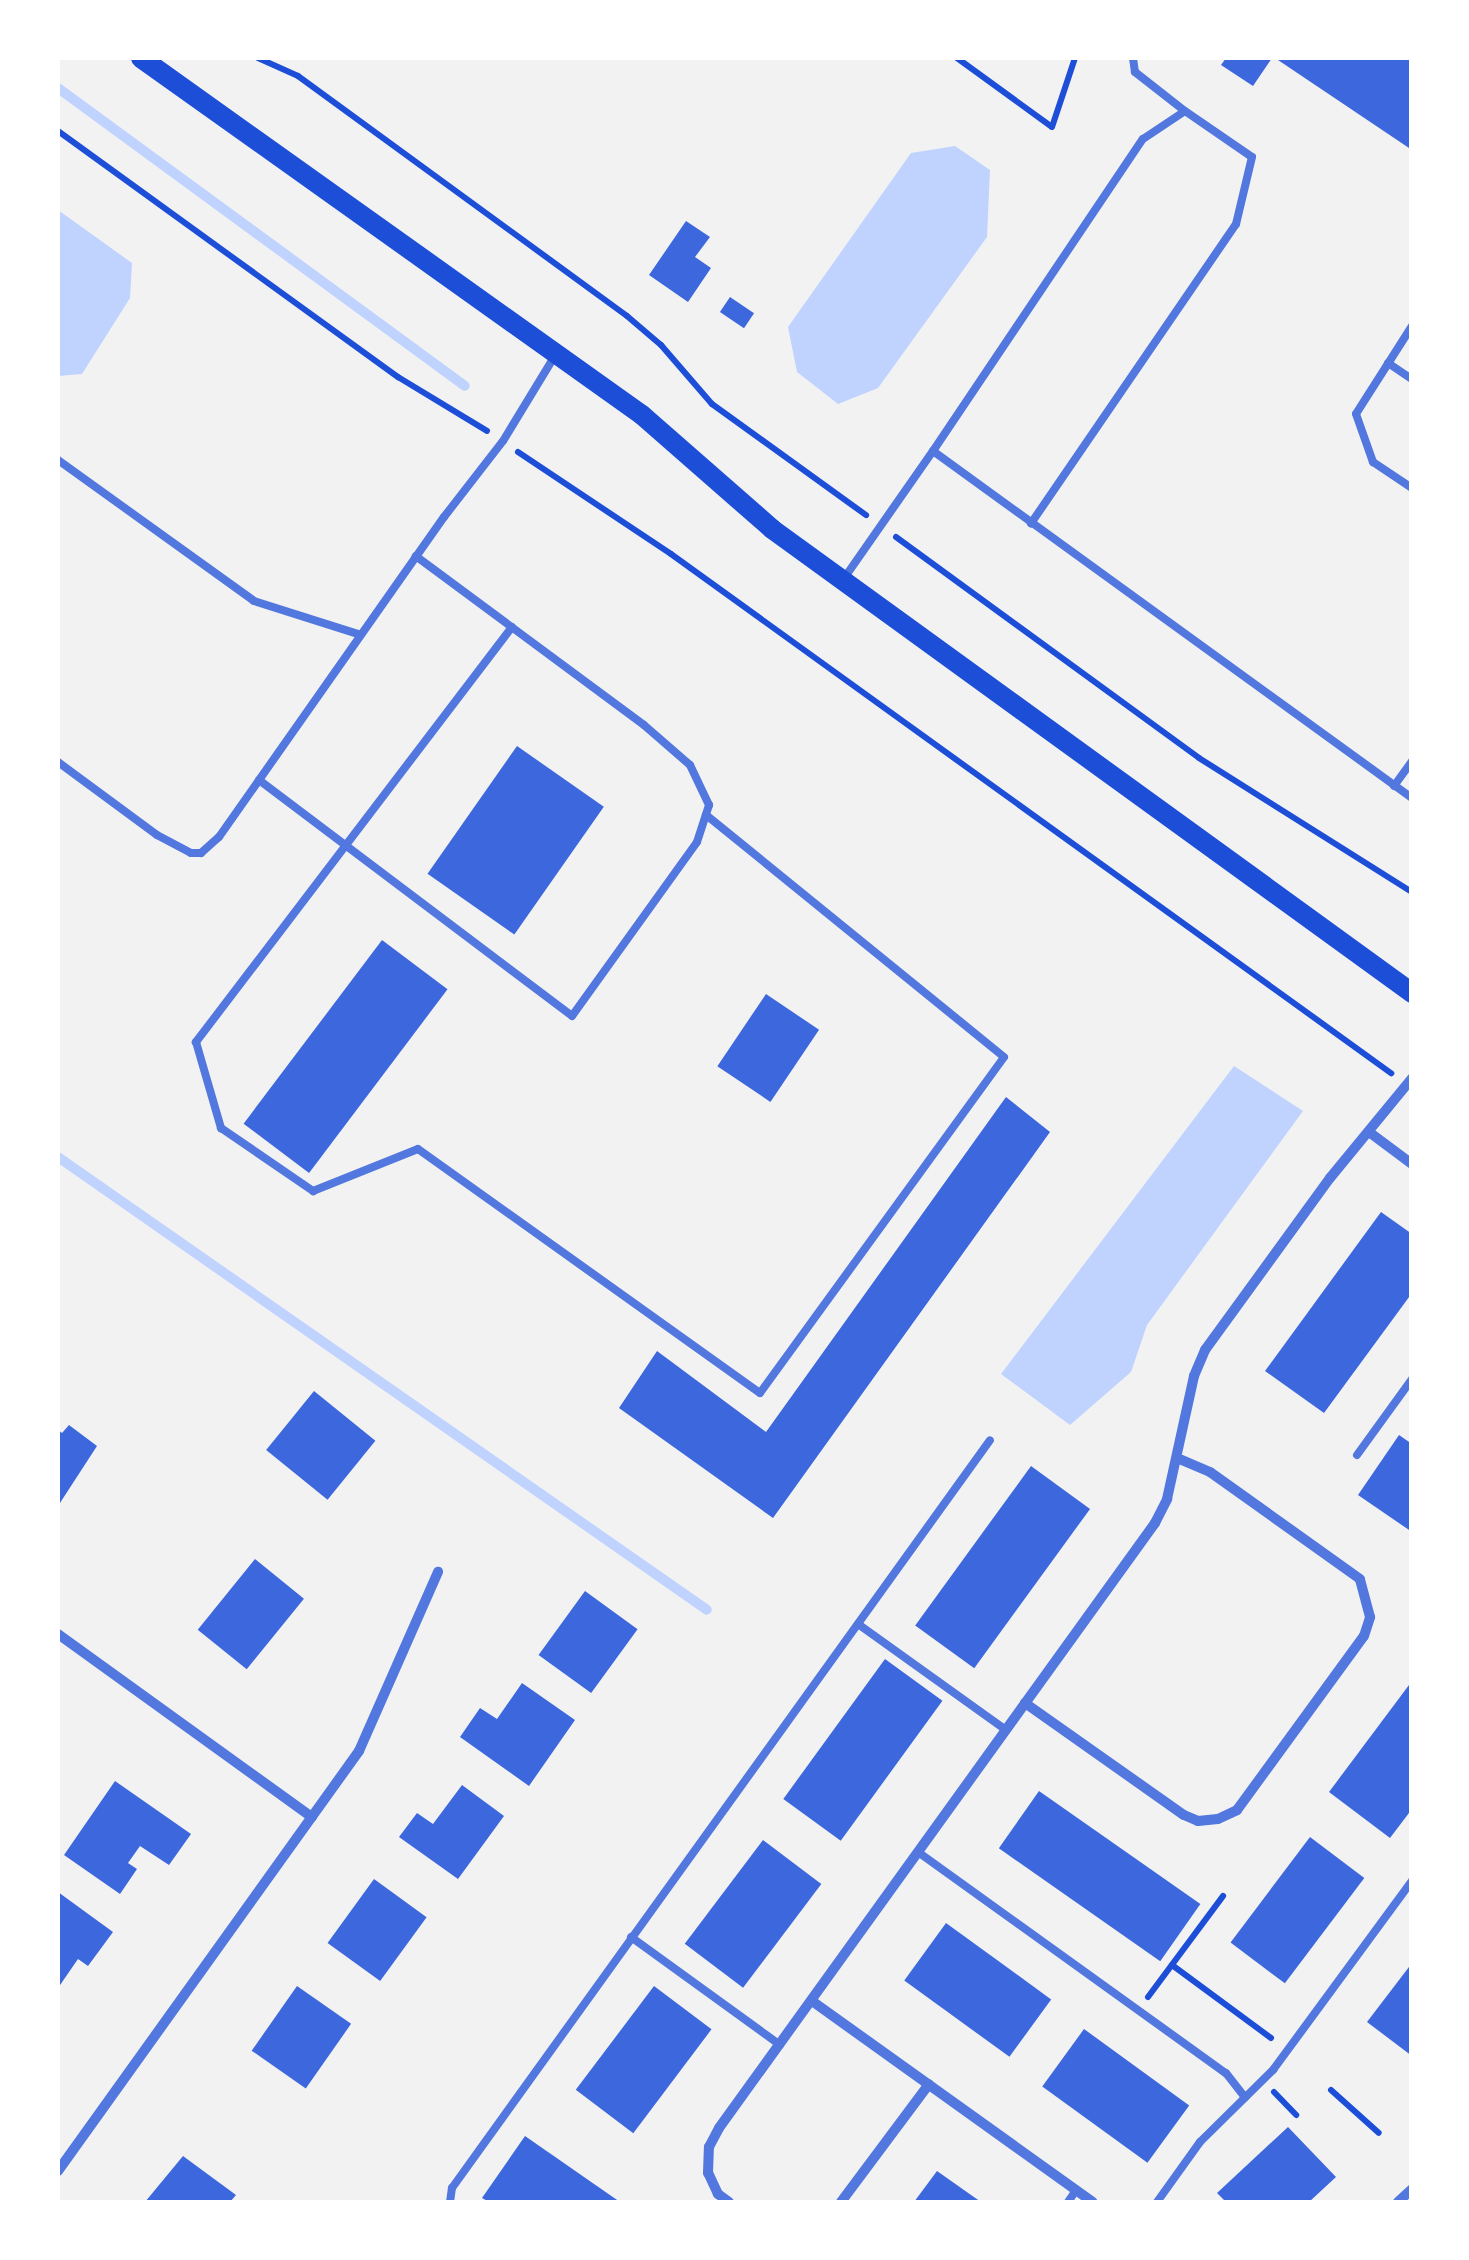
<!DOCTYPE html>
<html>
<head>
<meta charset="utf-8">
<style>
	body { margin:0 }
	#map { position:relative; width:1469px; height:2260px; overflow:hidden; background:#f2f2f2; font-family:"PT Sans Narrow",sans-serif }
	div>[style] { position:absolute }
	.water>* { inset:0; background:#bfd3fe }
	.stream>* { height:10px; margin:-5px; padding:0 5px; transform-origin:5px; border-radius:5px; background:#bfd3fe }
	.building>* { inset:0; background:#3d67dc; transform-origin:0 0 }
	.path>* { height:6px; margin:-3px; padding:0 3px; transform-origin:3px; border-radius:3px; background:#1d4ed8 }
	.service>* { height:8px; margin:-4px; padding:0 4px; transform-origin:4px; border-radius:4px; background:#5277de }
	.minor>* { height:10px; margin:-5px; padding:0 5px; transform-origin:5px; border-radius:5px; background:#5277de }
	.secondary>* { height:20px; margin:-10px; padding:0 10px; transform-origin:10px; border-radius:10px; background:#1d4ed8 }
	span { translate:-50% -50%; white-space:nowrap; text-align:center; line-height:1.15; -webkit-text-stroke:9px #fff; paint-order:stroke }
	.frame { position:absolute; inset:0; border:60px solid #fff; pointer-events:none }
</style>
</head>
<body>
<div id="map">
	<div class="water">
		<i style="clip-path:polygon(955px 146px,990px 170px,987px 237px,878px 388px,838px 404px,797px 372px,788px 327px,911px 153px)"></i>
		<i style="clip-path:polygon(58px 210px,132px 263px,130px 298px,82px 374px,58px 376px)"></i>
		<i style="clip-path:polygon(1234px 1066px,1303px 1111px,1147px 1325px,1131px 1372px,1070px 1425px,1001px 1374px)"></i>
	</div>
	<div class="stream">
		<i style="left:58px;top:88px;width:504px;rotate:36.21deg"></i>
		<i style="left:58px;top:1157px;width:791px;rotate:34.91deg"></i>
	</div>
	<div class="building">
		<i style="clip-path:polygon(1226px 58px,1272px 58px,1253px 86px,1221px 65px)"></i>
		<i style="clip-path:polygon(1275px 58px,1412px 58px,1412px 150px)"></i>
		<i style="clip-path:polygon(686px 221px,710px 237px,695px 257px,711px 268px,688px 302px,649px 275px)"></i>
		<i style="left:730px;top:297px;width:29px;height:18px;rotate:34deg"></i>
		<i style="left:517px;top:746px;width:106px;height:156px;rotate:35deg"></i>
		<i style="left:382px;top:940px;width:82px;height:230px;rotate:37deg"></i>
		<i style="left:766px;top:994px;width:64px;height:87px;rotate:34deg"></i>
		<i style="clip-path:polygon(1006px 1097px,1050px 1132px,773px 1518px,619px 1408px,657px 1351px,766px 1432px)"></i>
		<i style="clip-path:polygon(1381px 1212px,1412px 1234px,1412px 1293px,1324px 1413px,1265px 1371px)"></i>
		<i style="left:314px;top:1391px;width:79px;height:76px;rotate:39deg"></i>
		<i style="clip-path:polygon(69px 1425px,97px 1446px,58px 1506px,58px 1430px,62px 1433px)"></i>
		<i style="clip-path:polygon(1399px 1435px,1412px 1444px,1412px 1532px,1358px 1495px)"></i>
		<i style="left:1031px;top:1466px;width:73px;height:197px;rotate:36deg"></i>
		<i style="left:255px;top:1559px;width:63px;height:91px;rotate:39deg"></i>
		<i style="left:585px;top:1591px;width:65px;height:79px;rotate:36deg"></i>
		<i style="left:885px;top:1659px;width:71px;height:173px;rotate:36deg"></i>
		<i style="clip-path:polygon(1412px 1681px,1412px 1809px,1390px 1838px,1329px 1792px)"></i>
		<i style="clip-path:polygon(522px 1683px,575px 1720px,529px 1786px,460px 1737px,480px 1708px,497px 1719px)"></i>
		<i style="clip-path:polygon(115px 1781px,191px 1834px,169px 1865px,140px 1846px,128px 1863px,137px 1869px,120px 1894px,64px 1855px)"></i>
		<i style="clip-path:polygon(462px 1785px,504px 1816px,458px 1879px,399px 1837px,417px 1813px,433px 1824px)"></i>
		<i style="left:1039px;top:1791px;width:197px;height:70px;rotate:35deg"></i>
		<i style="left:1310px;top:1837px;width:68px;height:132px;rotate:37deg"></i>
		<i style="left:763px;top:1840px;width:73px;height:130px;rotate:37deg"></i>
		<i style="left:374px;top:1879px;width:65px;height:79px;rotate:36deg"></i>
		<i style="clip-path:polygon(58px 1892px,113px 1932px,88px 1966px,78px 1959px,58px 1988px)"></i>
		<i style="left:946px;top:1923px;width:130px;height:71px;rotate:36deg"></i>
		<i style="clip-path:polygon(1412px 1963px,1412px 2056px,1367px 2022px)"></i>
		<i style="left:297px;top:1986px;width:66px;height:79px;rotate:35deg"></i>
		<i style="left:654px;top:1986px;width:72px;height:130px;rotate:37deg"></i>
		<i style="left:1084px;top:2029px;width:130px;height:71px;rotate:36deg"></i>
		<i style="clip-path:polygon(1288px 2127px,1336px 2177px,1309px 2202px,1226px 2202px,1217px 2193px)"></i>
		<i style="clip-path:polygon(525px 2136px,620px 2202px,489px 2202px,482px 2198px)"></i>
		<i style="clip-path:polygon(183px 2156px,236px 2195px,230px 2202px,145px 2202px)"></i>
		<i style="clip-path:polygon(937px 2171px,981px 2202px,914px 2202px)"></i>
	</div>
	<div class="path">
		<i style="left:258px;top:58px;width:44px;rotate:24.2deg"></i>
		<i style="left:298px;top:76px;width:407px;rotate:36.1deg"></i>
		<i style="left:627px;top:316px;width:45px;rotate:40.5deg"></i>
		<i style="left:661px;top:345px;width:78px;rotate:49.2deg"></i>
		<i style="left:712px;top:404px;width:190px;rotate:35.8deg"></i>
		<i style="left:957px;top:58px;width:117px;rotate:36deg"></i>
		<i style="left:1052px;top:127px;width:73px;rotate:-71.6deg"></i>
		<i style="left:58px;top:131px;width:420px;rotate:35.9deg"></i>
		<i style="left:398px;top:377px;width:104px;rotate:31.2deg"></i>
		<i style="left:518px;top:452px;width:184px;rotate:33.7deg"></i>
		<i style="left:671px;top:554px;width:888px;rotate:35.79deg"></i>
		<i style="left:896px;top:537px;width:375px;rotate:36.1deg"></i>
		<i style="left:1199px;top:758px;width:252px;rotate:32.2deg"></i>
		<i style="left:1172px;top:1965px;width:123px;rotate:36.4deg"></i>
		<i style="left:1148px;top:1997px;width:126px;rotate:-53.4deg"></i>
		<i style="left:1331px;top:2090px;width:64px;rotate:41.9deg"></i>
		<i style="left:1274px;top:2092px;width:32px;rotate:46deg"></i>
	</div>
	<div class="service">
		<i style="left:1133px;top:58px;width:14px;rotate:82deg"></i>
		<i style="left:1135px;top:72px;width:63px;rotate:38deg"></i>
		<i style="left:1412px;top:326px;width:104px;rotate:122.5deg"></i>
		<i style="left:1356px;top:414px;width:51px;rotate:70.5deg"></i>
		<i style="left:1373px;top:462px;width:47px;rotate:33.7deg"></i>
		<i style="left:1388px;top:363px;width:29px;rotate:34deg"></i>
		<i style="left:933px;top:451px;width:376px;rotate:-56.1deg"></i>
		<i style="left:1143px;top:139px;width:50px;rotate:-33.7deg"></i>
		<i style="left:1185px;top:111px;width:81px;rotate:34.5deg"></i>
		<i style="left:1252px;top:157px;width:69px;rotate:103.4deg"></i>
		<i style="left:1236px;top:224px;width:363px;rotate:124.4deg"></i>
		<i style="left:58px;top:460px;width:241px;rotate:35.7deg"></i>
		<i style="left:254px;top:601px;width:112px;rotate:17.6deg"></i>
		<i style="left:845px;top:577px;width:154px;rotate:-55.1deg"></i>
		<i style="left:933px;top:451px;width:591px;rotate:35.92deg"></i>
		<i style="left:512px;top:627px;width:522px;rotate:127.29deg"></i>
		<i style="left:196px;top:1042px;width:90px;rotate:73.8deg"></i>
		<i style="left:221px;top:1128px;width:112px;rotate:34.4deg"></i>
		<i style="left:313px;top:1191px;width:113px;rotate:-21.8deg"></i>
		<i style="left:418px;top:1149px;width:420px;rotate:35.5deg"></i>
		<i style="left:760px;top:1393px;width:415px;rotate:-54deg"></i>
		<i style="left:1004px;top:1057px;width:384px;rotate:-140.9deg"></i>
		<i style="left:58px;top:762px;width:123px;rotate:36.4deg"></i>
		<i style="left:157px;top:835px;width:38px;rotate:28deg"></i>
		<i style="left:191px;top:853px;width:10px"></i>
		<i style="left:201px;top:853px;width:24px;rotate:-42deg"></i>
		<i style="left:219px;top:837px;width:391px;rotate:-54.9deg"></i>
		<i style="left:444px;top:517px;width:96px;rotate:-52.2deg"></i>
		<i style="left:503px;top:441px;width:102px;rotate:-58.7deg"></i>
		<i style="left:259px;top:780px;width:392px;rotate:37deg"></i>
		<i style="left:572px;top:1016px;width:214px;rotate:-54.3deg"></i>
		<i style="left:697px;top:842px;width:39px;rotate:-72deg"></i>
		<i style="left:709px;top:805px;width:44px;rotate:-115.4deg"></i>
		<i style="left:690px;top:765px;width:61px;rotate:-139deg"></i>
		<i style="left:644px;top:725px;width:284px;rotate:-143.5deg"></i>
		<i style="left:1394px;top:786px;width:31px;rotate:-54deg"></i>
		<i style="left:1357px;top:1455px;width:94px;rotate:-54.1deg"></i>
		<i style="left:858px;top:1624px;width:182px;rotate:35.6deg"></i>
		<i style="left:918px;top:1852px;width:379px;rotate:35.7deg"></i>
		<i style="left:1226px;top:2073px;width:31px;rotate:52deg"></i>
		<i style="left:631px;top:1937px;width:184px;rotate:35.9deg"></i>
		<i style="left:450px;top:2202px;width:14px;rotate:-82deg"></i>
		<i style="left:452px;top:2188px;width:921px;rotate:-54.27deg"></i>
		<i style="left:1068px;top:2202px;width:14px;rotate:-56deg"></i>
		<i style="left:1157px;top:2202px;width:74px;rotate:-54.4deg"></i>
		<i style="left:1200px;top:2142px;width:103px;rotate:-44.6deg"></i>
		<i style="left:1273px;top:2070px;width:235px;rotate:-53.7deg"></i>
	</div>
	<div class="minor">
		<i style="left:1369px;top:1132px;width:54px;rotate:36.7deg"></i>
		<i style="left:58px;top:1634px;width:313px;rotate:35.8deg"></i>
		<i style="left:1025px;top:1703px;width:194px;rotate:35.2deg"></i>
		<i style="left:1184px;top:1815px;width:15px;rotate:23deg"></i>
		<i style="left:1198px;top:1821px;width:20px;rotate:-6deg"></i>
		<i style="left:1218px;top:1819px;width:21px;rotate:-25deg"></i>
		<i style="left:1237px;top:1810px;width:215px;rotate:-53.9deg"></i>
		<i style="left:1364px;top:1636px;width:20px;rotate:-72deg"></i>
		<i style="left:1370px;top:1617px;width:39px;rotate:-105deg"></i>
		<i style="left:1360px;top:1579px;width:184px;rotate:-144.5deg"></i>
		<i style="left:1210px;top:1472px;width:36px;rotate:-157deg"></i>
		<i style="left:812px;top:2001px;width:345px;rotate:35.6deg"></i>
		<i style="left:58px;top:2171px;width:517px;rotate:-54.37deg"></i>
		<i style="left:359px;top:1751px;width:196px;rotate:-66.2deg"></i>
		<i style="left:729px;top:2202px;width:14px;rotate:-144deg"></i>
		<i style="left:718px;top:2194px;width:23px;rotate:-115deg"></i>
		<i style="left:708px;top:2173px;width:26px;rotate:-88deg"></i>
		<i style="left:709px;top:2147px;width:21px;rotate:-62deg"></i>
		<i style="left:719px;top:2128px;width:746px;rotate:-54.22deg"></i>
		<i style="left:1155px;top:1523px;width:27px;rotate:-63deg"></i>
		<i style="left:1167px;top:1499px;width:126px;rotate:-77.6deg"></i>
		<i style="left:1194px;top:1376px;width:28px;rotate:-67deg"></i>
		<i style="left:1205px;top:1350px;width:213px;rotate:-54deg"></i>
		<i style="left:1330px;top:1178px;width:129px;rotate:-50.6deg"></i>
		<i style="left:841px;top:2202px;width:147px;rotate:-53.3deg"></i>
		<i style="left:1398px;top:2202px;width:19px;rotate:-43deg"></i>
	</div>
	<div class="secondary">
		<i style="left:141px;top:58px;width:615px;rotate:35.47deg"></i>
		<i style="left:642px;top:415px;width:173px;rotate:41.2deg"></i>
		<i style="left:772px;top:529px;width:791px;rotate:35.94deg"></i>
	</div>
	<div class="frame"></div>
</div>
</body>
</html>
